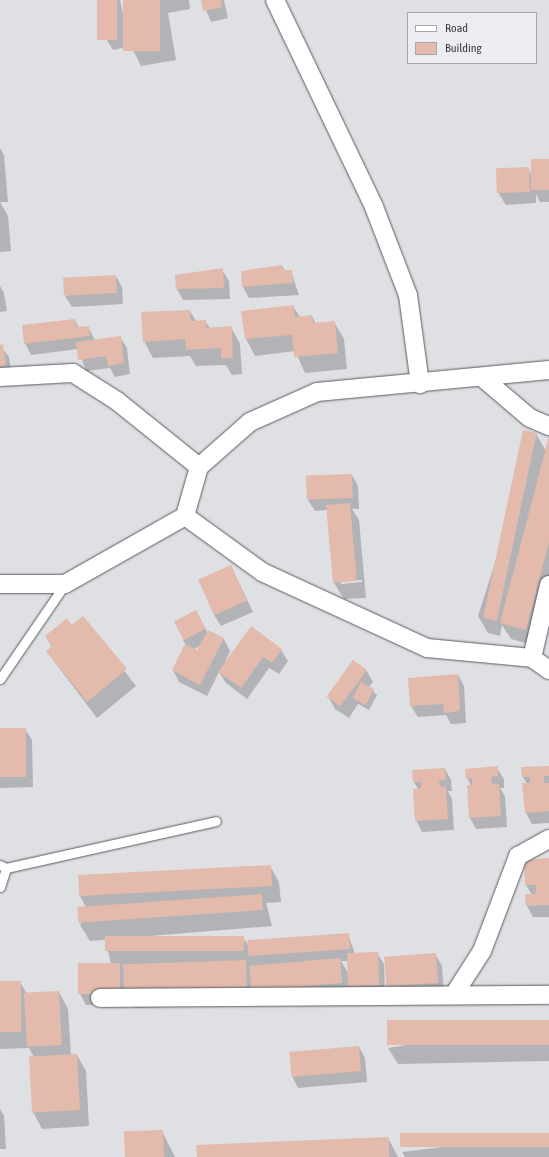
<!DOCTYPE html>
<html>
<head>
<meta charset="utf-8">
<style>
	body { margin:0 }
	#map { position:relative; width:549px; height:1157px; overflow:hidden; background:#dee0e4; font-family:"Asap Condensed",sans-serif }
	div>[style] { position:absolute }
	.shadow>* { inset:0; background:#0003 }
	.building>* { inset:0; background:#e3baab; transform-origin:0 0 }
	.roads { filter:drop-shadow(0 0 1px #595b5f) drop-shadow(0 0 1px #595b5f) }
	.service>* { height:9px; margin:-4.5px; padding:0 4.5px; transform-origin:4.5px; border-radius:4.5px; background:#fff }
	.minor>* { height:18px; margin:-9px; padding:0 9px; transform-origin:9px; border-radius:9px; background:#fff }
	span { translate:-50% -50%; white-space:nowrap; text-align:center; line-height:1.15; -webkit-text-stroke:4px #ebedf1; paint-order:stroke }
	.legend { position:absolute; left:407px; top:12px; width:130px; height:52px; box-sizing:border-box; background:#ebedf1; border:1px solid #a5a7a9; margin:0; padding:5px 7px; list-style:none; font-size:12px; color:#3c3d3e }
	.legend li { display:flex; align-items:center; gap:8px; height:20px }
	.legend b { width:20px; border:1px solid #a5a7a9 }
</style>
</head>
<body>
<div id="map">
	<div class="shadow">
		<i style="clip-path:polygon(98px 0,120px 0,128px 38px,124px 0,189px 0,190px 9px,168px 13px,176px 60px,141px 66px,131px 46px,113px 50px,106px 39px)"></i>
		<i style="clip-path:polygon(202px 0,224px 0,228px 18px,211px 22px)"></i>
		<i style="clip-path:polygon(0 148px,4px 155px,8px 202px,0 202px,8px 216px,11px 251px,0 252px)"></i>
		<i style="clip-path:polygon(549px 160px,549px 202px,540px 202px,536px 194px,536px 203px,506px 205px,499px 194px,497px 171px,528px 169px,533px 177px)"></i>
		<i style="clip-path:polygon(282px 266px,285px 271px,291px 271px,299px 295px,249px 298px,243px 287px,242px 272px)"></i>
		<i style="clip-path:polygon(222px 270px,229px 281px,230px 299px,183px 300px,177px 289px)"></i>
		<i style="clip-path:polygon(116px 276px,122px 287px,123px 304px,72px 307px,65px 296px)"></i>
		<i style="clip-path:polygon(0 286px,4px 293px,7px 311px,0 312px)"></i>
		<i style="clip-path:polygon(293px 306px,300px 317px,312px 316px,316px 324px,334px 322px,344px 339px,347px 369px,305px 373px,295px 351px,255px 356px,246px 339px,243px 312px)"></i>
		<i style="clip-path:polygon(190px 311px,196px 321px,205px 321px,210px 328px,231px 327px,240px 344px,242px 374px,232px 375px,226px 365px,196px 366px,190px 356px,153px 358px,144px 341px)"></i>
		<i style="clip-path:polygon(75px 320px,79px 328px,88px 327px,95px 340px,120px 337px,127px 348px,130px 374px,115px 377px,110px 368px,86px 371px,78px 349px,31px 355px,25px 343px)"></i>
		<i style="clip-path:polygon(0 346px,9px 357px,12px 377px,0 379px)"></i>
		<i style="clip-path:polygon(536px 434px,546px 451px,549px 438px,549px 594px,536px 646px,511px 639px,502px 625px,500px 636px,488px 633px,478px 616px)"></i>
		<i style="clip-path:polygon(evenodd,352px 475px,358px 486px,359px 509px,352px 509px,359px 520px,366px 598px,344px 599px,334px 583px,328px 510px,315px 511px,308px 500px,352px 475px,362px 580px,362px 582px,341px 584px,341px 582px,362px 580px)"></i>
		<i style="clip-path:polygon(231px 566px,253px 612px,221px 626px,214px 615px)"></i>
		<i style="clip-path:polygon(83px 617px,136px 686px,97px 718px,47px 652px,52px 647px,46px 637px,72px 627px)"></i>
		<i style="clip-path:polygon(evenodd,202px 622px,207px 632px,224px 639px,230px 651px,224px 665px,281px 650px,288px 661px,279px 674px,269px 668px,247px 699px,226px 683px,219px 672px,207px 696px,179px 682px,173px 670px,186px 645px,183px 640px,202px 622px,200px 646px,198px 651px,194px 649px,200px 646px)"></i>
		<i style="clip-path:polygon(366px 670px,373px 682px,369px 687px,377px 695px,369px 710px,358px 704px,349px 718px,335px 709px,329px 698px)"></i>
		<i style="clip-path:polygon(458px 675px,464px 686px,466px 723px,451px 724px,446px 715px,418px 717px,411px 706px)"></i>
		<i style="clip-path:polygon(0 729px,25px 729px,32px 740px,33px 787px,0 788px)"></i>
		<i style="clip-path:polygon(549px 767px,549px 823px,532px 824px,526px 813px,527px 784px,523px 777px)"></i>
		<i style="clip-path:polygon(497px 768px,504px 779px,504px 788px,500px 788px,505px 796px,507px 827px,476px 829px,470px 818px,468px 786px,471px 786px,467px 778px)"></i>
		<i style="clip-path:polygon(445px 769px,451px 780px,452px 791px,448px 791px,452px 799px,454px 830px,422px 832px,416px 820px,418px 789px,414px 782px)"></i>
		<i style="clip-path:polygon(549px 859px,549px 917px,533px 917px,527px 906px,526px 895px,532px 895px,526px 885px,525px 860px)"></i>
		<i style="clip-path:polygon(270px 866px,279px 882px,281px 902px,266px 903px,272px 926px,90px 941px,80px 925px,87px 909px,80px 896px)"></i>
		<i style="clip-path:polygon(evenodd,348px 934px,355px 954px,377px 953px,384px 964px,385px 997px,357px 998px,350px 986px,351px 1000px,261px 1006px,255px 996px,256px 1004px,135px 1008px,126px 993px,126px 1005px,86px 1005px,80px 994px,111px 964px,106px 942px,243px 937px,249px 947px,348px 934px,341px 961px,349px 961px,350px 976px,341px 961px)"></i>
		<i style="clip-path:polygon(435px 954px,442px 966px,444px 994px,394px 998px,387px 987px)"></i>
		<i style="clip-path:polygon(0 982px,20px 982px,27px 994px,59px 992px,68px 1009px,71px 1055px,77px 1055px,86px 1071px,89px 1126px,42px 1129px,33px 1112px,34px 1057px,29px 1048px,0 1049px)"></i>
		<i style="clip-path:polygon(549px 1021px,549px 1061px,398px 1064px,388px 1048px)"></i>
		<i style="clip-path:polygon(359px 1047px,365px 1058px,367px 1082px,298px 1088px,292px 1076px)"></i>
		<i style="clip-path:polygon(0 1109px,4px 1116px,6px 1149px,0 1149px)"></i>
		<i style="clip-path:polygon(162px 1131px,175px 1157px,126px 1157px)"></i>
		<i style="clip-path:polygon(549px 1134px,549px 1157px,405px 1157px,402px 1152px)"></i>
		<i style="clip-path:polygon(388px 1138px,398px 1157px,198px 1157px)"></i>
	</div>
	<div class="building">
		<i style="left:97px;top:0;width:20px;height:40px"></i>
		<i style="left:123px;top:0;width:37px;height:51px"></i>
		<i style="clip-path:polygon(201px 0,221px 0,222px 7px,203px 11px)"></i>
		<i style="left:549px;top:159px;width:31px;height:18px;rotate:90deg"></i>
		<i style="left:529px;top:167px;width:25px;height:33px;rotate:88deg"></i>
		<i style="clip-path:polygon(282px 265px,283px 270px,292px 270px,293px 283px,242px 287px,241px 271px)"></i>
		<i style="clip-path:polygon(223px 268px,224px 288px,176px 289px,175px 275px)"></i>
		<i style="left:116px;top:275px;width:18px;height:53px;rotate:87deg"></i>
		<i style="clip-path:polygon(294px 305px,295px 317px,312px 315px,313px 323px,335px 321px,338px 353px,294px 357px,292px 335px,245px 339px,241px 311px)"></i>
		<i style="clip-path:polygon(190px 310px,191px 321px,206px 320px,206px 328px,232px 326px,233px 358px,221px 358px,221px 348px,186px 350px,185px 339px,143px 342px,141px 312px)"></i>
		<i style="clip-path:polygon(75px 319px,76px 327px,89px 326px,90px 336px,24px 344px,22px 325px)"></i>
		<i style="clip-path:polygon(121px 336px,124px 363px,108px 366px,106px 356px,78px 360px,76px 342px)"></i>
		<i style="clip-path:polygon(3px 344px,6px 366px,0 367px,0 345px)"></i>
		<i style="left:523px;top:430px;width:14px;height:192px;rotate:12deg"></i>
		<i style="clip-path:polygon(549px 436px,549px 542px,526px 630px,500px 623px)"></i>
		<i style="left:352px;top:474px;width:24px;height:46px;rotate:88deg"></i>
		<i style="left:350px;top:503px;width:78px;height:24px;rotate:85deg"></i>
		<i style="left:231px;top:565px;width:39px;height:36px;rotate:66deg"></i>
		<i style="left:196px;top:610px;width:21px;height:25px;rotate:62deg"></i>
		<i style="clip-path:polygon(83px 616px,127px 669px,87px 702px,46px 651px,52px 646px,45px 636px,67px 618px,72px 625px)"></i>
		<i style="clip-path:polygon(251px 626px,282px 649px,272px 663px,263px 657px,241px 688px,218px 672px)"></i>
		<i style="clip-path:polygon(208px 630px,224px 638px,200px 685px,172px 670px,185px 644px,197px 650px)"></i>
		<i style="left:353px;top:660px;width:17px;height:45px;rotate:36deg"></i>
		<i style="clip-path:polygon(458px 674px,460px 711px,444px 713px,443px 704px,410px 706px,408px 678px)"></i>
		<i style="left:361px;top:682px;width:15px;height:18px;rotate:28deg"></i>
		<i style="left:0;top:728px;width:26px;height:49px"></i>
		<i style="clip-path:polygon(498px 766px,498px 776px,491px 777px,492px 784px,499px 784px,501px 816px,469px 818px,467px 785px,472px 785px,472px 778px,466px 779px,465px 769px)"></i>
		<i style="clip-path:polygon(549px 766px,549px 776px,544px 776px,544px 783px,549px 783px,549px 811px,525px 813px,522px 783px,530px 783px,530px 777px,522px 777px,521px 767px)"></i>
		<i style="clip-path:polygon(445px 768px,446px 780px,439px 781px,440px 787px,446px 786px,448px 819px,415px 821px,413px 789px,421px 788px,421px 782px,413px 782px,412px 770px)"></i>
		<i style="clip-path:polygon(549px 858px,549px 905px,526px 906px,525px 894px,536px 894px,536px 885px,525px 885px,524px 860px)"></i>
		<i style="left:271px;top:865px;width:21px;height:193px;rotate:87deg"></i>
		<i style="left:262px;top:894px;width:16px;height:185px;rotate:86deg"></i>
		<i style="left:349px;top:933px;width:16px;height:102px;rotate:86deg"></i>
		<i style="left:244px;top:936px;width:15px;height:139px;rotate:90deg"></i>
		<i style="left:378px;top:952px;width:33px;height:31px;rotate:88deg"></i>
		<i style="left:436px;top:953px;width:30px;height:52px;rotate:86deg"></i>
		<i style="left:340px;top:958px;width:25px;height:91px;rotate:85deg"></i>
		<i style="left:246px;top:960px;width:28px;height:123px;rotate:88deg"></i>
		<i style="left:78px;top:963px;width:42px;height:31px"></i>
		<i style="left:0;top:981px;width:21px;height:51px"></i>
		<i style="left:59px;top:991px;width:54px;height:35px;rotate:87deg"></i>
		<i style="left:549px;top:1020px;width:25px;height:162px;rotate:90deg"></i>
		<i style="left:359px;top:1046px;width:25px;height:70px;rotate:85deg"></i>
		<i style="left:77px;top:1054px;width:56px;height:48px;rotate:87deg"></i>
		<i style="left:163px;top:1130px;width:27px;height:39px;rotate:88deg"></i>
		<i style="left:549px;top:1133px;width:14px;height:149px;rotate:90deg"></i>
		<i style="clip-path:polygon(389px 1137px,389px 1157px,197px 1157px,196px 1145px)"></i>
	</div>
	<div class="roads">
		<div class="service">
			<i style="left:0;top:679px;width:115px;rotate:-55.6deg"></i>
			<i style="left:0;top:865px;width:7px;rotate:27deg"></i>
			<i style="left:6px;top:868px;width:215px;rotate:-12.6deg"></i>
			<i style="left:0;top:887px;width:20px;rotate:-72deg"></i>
		</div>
		<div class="minor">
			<i style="left:275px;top:0;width:229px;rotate:64.4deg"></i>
			<i style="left:374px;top:207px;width:94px;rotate:68.9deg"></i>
			<i style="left:408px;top:295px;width:90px;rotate:82.3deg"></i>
			<i style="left:0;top:377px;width:73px;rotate:-3.1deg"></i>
			<i style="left:73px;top:373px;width:52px;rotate:32.5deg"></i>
			<i style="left:117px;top:401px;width:105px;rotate:38.8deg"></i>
			<i style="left:484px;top:379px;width:60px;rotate:40.3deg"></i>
			<i style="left:530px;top:418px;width:21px;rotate:23deg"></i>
			<i style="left:185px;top:516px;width:95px;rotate:36deg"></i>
			<i style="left:262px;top:572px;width:182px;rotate:24.7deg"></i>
			<i style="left:427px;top:648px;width:105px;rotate:5.4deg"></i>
			<i style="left:532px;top:658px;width:21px;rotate:35deg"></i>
			<i style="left:0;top:584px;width:65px"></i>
			<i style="left:65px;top:584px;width:138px;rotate:-29.5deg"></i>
			<i style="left:185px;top:516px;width:51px;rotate:-74.1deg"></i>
			<i style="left:199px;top:467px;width:68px;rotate:-41.4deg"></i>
			<i style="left:250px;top:422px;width:73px;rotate:-24.1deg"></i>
			<i style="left:317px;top:392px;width:233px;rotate:-5.4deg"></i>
			<i style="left:532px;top:658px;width:75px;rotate:-76.9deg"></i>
			<i style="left:455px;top:993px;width:50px;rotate:-57.3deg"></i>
			<i style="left:482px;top:951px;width:102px;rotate:-69.2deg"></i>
			<i style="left:518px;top:856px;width:35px;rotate:-29deg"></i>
			<i style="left:100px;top:998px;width:449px;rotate:-0.4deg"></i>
		</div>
	</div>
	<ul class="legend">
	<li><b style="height:5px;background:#fff"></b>Road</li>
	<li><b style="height:11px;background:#e3baab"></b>Building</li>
	</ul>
</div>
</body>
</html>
